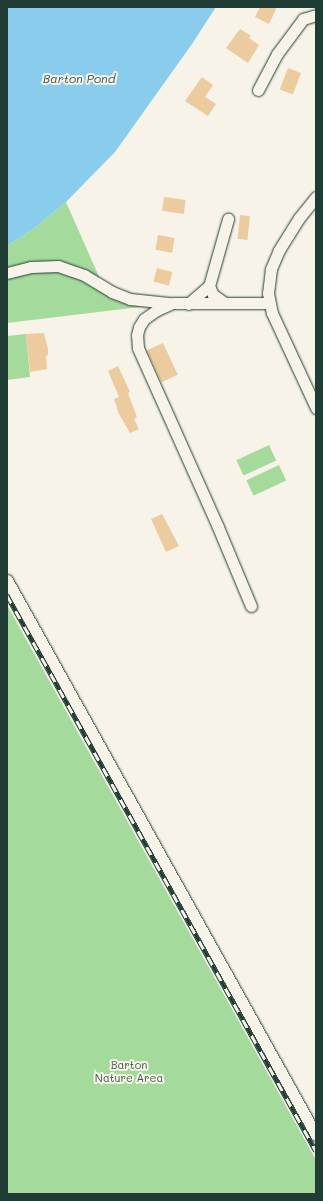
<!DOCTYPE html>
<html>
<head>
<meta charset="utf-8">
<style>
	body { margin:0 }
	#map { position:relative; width:323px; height:1201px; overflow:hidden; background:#f7f3e8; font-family:Mali,sans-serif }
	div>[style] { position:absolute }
	.green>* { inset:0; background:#a5da9d; transform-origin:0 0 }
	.water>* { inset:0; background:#89cceb }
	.building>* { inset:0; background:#eccb9e; transform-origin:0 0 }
	.roads { filter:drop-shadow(0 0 1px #1f3d34) drop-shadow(0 0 1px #1f3d34) }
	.minor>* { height:11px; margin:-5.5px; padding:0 5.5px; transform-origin:5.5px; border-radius:5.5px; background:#f7f3e8 }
	.rail>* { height:4.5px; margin-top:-2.25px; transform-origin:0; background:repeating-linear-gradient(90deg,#f7f3e8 0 9px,#1f3d34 0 18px); box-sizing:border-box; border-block:1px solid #1f3d34 }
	span { translate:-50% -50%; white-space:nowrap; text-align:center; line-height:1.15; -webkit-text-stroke:4px #f7f3e8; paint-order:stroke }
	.park-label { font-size:11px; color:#3a5c49 }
	.water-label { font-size:12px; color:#345a59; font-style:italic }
	.frame { position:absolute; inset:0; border:8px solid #1f3d34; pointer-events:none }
</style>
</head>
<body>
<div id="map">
	<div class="green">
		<i style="clip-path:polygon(66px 202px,104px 288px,173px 303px,7px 323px,7px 246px,33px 229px)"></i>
		<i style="clip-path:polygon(26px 334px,30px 377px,7px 380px,7px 336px)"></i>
		<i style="left:269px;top:445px;width:17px;height:36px;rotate:65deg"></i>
		<i style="left:279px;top:465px;width:17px;height:36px;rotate:65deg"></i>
		<i style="clip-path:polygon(7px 605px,316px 1160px,316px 1194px,7px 1194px)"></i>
	</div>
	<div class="water">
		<i style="clip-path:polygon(7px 7px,216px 7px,192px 44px,115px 152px,66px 202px,33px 229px,7px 246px)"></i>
	</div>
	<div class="building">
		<i style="clip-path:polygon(260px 7px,277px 7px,269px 24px,255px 17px)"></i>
		<i style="clip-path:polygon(240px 29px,251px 36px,249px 38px,259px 45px,248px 63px,226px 48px)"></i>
		<i style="left:288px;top:68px;width:14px;height:23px;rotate:21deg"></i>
		<i style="clip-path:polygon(202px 77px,213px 85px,205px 97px,216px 104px,208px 116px,185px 101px)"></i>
		<i style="left:164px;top:197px;width:22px;height:14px;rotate:8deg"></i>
		<i style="left:240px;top:215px;width:10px;height:24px;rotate:6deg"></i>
		<i style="left:158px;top:235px;width:17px;height:15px;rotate:10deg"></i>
		<i style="left:157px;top:268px;width:16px;height:14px;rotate:15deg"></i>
		<i style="clip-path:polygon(44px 333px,48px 349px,48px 355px,46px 356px,47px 369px,30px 372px,26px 334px)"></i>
		<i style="left:163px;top:343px;width:35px;height:18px;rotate:65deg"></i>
		<i style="clip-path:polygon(118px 366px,130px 392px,128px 393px,137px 417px,134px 419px,139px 429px,130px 433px,119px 414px,114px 399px,119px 397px,108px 371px)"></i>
		<i style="clip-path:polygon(162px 514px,179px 546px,166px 552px,151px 519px)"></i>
	</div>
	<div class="roads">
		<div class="minor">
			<i style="left:258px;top:90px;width:41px;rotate:-62.2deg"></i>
			<i style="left:277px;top:54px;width:44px;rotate:-53.4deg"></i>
			<i style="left:303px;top:19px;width:14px;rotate:-17deg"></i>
			<i style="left:316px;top:197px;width:27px;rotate:129deg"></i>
			<i style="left:299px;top:218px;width:38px;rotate:122deg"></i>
			<i style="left:279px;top:250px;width:21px;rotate:113deg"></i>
			<i style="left:271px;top:269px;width:24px;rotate:97deg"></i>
			<i style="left:268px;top:293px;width:20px;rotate:79deg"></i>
			<i style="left:272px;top:313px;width:105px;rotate:65.1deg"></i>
			<i style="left:7px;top:273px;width:25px;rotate:-14deg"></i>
			<i style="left:31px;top:267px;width:27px;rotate:-2deg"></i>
			<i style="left:58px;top:266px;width:28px;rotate:19deg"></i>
			<i style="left:84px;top:275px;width:33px;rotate:31deg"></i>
			<i style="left:112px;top:292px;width:19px;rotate:21deg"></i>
			<i style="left:130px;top:299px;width:39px;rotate:6deg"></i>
			<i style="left:225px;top:303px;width:14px;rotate:-146deg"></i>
			<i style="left:213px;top:295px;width:10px;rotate:-114deg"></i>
			<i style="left:209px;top:286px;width:70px;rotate:-74.2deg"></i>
			<i style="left:188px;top:304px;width:28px;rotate:-41deg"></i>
			<i style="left:7px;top:580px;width:635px;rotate:60.89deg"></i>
			<i style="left:251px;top:606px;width:86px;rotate:-112.7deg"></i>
			<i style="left:218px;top:527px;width:196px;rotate:-114.1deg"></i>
			<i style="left:138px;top:348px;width:13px;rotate:-94deg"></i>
			<i style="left:137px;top:335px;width:8px;rotate:-76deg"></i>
			<i style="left:139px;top:327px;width:9px;rotate:-58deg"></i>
			<i style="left:144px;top:319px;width:16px;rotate:-35deg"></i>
			<i style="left:157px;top:310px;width:17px;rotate:-24deg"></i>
			<i style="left:173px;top:303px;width:96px"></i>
		</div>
	</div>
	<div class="rail">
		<i style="left:7px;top:595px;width:636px;rotate:60.94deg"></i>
	</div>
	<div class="park-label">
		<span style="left:129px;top:1072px">Barton<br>Nature Area</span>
	</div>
	<div class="water-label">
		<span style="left:79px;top:79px">Barton Pond</span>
	</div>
	<div class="frame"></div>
</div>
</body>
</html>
